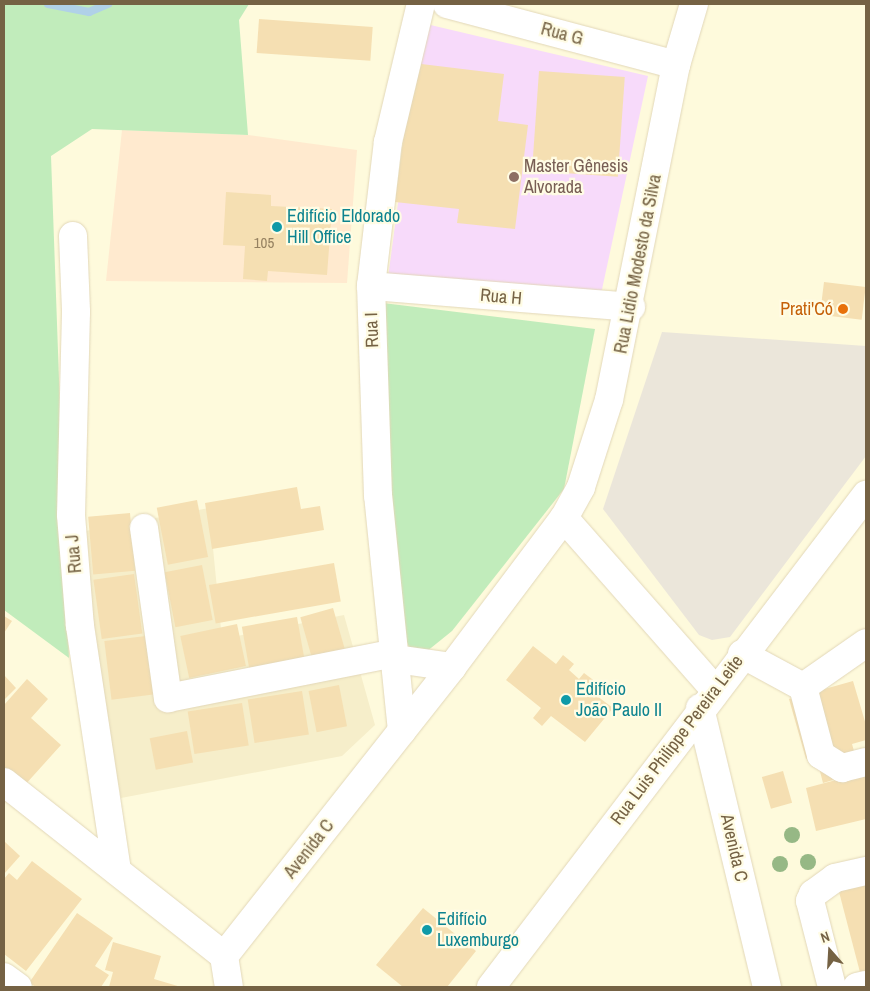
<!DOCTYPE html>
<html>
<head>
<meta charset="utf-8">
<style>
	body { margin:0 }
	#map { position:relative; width:870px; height:991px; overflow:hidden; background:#fefadc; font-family:"Archivo Narrow",sans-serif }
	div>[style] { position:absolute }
	.residential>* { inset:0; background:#f6eeca }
	.commercial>* { inset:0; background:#ffeacf }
	.industrial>* { inset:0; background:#ebe6da }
	.education>* { inset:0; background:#f7dafa }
	.green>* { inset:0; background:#c1ecbb }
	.stream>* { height:8px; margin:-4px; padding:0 4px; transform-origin:4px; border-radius:4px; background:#b0d1e8 }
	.building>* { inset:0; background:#f5dfb2; transform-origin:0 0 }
	.roads { filter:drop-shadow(0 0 1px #e2d7b8) drop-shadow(0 0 1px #e2d7b8) }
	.minor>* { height:28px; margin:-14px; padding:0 14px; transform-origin:14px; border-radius:14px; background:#fff }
	.trees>* { width:16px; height:16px; margin:-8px; border-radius:50%; background:#96b885 }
	.dots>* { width:14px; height:14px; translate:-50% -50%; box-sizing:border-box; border:2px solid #fffce4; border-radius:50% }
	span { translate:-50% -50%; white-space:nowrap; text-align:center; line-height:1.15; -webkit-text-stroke:4.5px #fffce4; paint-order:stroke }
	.number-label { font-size:15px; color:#958160 }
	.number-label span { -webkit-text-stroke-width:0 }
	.street-label { font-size:18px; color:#756244 }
	.education-label { font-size:18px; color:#785e54 }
	.left { translate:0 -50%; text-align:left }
	.culture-label { font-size:18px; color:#0d838f }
	.food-label { font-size:18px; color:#c56008 }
	.right { translate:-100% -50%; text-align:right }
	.frame { position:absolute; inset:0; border:5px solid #756244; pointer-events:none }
	.north { position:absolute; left:805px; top:926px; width:50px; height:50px; -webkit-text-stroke:4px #fffce4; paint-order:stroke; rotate:341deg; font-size:14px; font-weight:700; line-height:20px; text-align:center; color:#756244 }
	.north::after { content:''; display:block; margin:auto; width:18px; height:22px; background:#756244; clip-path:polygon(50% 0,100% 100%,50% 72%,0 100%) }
</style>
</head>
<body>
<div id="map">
	<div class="residential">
		<i style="clip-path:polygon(209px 508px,222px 639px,344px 615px,375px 725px,342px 756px,121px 798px,75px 533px)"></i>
	</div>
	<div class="commercial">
		<i style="clip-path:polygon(122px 130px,248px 135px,357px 150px,347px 283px,106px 281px)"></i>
	</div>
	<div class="industrial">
		<i style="clip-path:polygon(662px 332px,866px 346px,866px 456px,730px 637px,712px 640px,699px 635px,603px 509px)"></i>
	</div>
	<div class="education">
		<i style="clip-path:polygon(422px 23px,648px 76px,601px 294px,388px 278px)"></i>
	</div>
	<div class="green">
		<i style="clip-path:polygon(4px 4px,249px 4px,239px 20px,248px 135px,92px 129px,51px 156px,69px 658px,4px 610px)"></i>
		<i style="clip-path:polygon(383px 303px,595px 329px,564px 489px,452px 631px,426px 652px,411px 652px,400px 625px,393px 583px)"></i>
	</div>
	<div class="stream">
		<i style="left:48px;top:4px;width:42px;rotate:11deg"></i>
		<i style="left:89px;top:12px;width:21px;rotate:-23deg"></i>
	</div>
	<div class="building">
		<i style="left:259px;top:19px;width:114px;height:34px;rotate:4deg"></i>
		<i style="clip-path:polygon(413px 63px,504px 74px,498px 121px,528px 125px,515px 229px,457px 223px,459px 209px,395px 202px)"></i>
		<i style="left:539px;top:71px;width:86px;height:100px;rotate:4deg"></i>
		<i style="clip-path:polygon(226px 192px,271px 195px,271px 206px,332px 209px,327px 275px,268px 271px,267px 281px,243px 279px,245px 246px,223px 245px)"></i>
		<i style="left:824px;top:282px;width:42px;height:33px;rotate:7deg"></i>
		<i style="clip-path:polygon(297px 487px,301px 509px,320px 506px,324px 530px,212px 549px,205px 503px)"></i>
		<i style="left:197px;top:500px;width:58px;height:41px;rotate:79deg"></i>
		<i style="left:130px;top:513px;width:58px;height:42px;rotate:85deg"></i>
		<i style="left:334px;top:563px;width:39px;height:127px;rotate:80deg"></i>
		<i style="left:202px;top:565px;width:56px;height:38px;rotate:79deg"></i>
		<i style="left:134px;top:574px;width:60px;height:41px;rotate:82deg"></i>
		<i style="left:333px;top:608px;width:43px;height:34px;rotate:74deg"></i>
		<i style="clip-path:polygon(4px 616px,12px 621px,4px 633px)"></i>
		<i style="left:297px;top:617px;width:42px;height:56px;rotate:80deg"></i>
		<i style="left:237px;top:624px;width:43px;height:58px;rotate:78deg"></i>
		<i style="left:146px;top:636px;width:59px;height:42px;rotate:83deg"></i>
		<i style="clip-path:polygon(533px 646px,556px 664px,563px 655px,574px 664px,569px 670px,579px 679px,584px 673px,596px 682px,589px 690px,613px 708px,585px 742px,551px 716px,542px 726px,533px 718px,541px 708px,506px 680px)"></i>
		<i style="clip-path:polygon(4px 675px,16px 688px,4px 700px)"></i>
		<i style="clip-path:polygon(27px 679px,48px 699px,31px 718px,61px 745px,24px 786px,4px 768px,4px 705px)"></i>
		<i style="clip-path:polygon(853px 681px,866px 725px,866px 740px,852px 744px,860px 772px,823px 783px,816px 756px,806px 759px,789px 699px)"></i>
		<i style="left:339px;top:685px;width:42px;height:31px;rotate:79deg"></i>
		<i style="left:302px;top:691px;width:44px;height:55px;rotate:81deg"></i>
		<i style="left:242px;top:703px;width:43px;height:55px;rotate:81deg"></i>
		<i style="left:187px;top:731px;width:32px;height:38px;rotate:79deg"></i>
		<i style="left:783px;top:771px;width:33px;height:22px;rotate:74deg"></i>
		<i style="clip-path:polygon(866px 772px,866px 819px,816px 831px,806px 788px)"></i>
		<i style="clip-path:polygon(4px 841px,20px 856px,4px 874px)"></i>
		<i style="clip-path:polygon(32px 861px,82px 899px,26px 971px,4px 954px,4px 879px,9px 873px,17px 880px)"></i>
		<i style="clip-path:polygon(866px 881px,866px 978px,862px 980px,838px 888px)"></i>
		<i style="clip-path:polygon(423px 908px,476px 951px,447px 987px,403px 987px,376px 965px)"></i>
		<i style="clip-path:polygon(77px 913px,113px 938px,95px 966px,109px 975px,101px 987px,36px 987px,29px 983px)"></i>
		<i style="clip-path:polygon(113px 942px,161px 956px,154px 979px,181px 987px,109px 987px,113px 972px,105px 970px)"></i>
	</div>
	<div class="roads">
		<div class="minor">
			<i style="left:447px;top:4px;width:237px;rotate:14.9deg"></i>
			<i style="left:73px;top:236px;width:76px;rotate:87.7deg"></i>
			<i style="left:76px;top:312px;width:203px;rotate:91.4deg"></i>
			<i style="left:71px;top:515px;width:111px;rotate:85.4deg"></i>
			<i style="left:80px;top:626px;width:247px;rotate:81.4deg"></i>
			<i style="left:371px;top:286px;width:261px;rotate:4.6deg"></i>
			<i style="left:564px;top:518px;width:227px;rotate:48.7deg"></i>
			<i style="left:144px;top:528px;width:172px;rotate:82deg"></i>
			<i style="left:168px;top:698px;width:231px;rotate:-11.2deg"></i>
			<i style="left:742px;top:654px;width:69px;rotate:28.4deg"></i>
			<i style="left:803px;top:687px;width:77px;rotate:-34.9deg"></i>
			<i style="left:396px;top:659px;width:57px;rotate:8.1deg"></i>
			<i style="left:803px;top:687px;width:70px;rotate:75.2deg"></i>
			<i style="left:821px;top:755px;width:25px;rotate:32deg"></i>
			<i style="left:842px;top:768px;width:25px;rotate:-14deg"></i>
			<i style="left:700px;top:708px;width:287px;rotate:76.5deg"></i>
			<i style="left:402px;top:731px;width:236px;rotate:-95.8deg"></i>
			<i style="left:378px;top:496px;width:210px;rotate:-91.9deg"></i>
			<i style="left:371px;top:286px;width:145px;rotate:-83.3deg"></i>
			<i style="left:388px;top:142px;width:142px;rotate:-76.6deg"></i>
			<i style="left:4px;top:782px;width:280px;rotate:38.3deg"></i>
			<i style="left:224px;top:956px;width:368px;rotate:-51.7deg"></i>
			<i style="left:452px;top:667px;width:186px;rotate:-53.1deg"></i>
			<i style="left:564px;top:518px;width:35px;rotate:-61deg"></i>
			<i style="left:581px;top:487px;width:91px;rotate:-72.2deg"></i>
			<i style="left:609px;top:400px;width:342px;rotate:-78.7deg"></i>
			<i style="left:676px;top:65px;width:64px;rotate:-73.6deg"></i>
			<i style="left:224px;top:956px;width:31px;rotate:81deg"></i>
			<i style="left:4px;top:977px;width:17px;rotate:36deg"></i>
			<i style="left:491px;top:987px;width:619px;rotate:-52.69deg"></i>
			<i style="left:832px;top:987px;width:89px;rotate:-104.3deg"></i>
			<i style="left:810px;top:901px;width:8px;rotate:-67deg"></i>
			<i style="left:813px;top:894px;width:27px;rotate:-36deg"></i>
			<i style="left:835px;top:878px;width:32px;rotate:-13deg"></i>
			<i style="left:857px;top:987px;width:9px;rotate:-13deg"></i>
		</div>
	</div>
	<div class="trees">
		<i style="left:792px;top:835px"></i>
		<i style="left:808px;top:862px"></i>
		<i style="left:780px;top:864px"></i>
	</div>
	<div class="dots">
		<i style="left:514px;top:177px;background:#8d6e63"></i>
		<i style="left:277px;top:227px;background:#0f9aa8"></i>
		<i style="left:843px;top:309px;background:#e8710a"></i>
		<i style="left:566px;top:700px;background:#0f9aa8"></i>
		<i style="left:427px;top:930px;background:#0f9aa8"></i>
	</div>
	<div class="number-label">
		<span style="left:264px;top:243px">105</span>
	</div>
	<div class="street-label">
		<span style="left:562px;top:34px;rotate:15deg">Rua G</span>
		<span style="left:638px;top:264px;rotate:-79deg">Rua Lidio Modesto da Silva</span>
		<span style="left:501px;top:297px;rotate:5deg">Rua H</span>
		<span style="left:372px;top:330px;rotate:-92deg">Rua I</span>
		<span style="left:74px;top:554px;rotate:-95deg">Rua J</span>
		<span style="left:677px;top:740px;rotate:-53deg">Rua Luis Philippe Pereira Leite</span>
		<span style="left:734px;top:848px;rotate:77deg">Avenida C</span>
		<span style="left:309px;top:849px;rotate:-52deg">Avenida C</span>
	</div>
	<div class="education-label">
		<span class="left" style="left:524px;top:177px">Master Gênesis<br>Alvorada</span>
	</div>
	<div class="culture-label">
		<span class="left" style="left:287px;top:227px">Edifício Eldorado<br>Hill Office</span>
		<span class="left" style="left:576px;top:700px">Edifício<br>João Paulo II</span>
		<span class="left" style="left:437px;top:930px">Edifício<br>Luxemburgo</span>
	</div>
	<div class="food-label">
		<span class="right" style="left:833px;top:309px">Prati'Có</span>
	</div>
	<div class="frame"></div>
	<div class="north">N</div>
</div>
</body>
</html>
